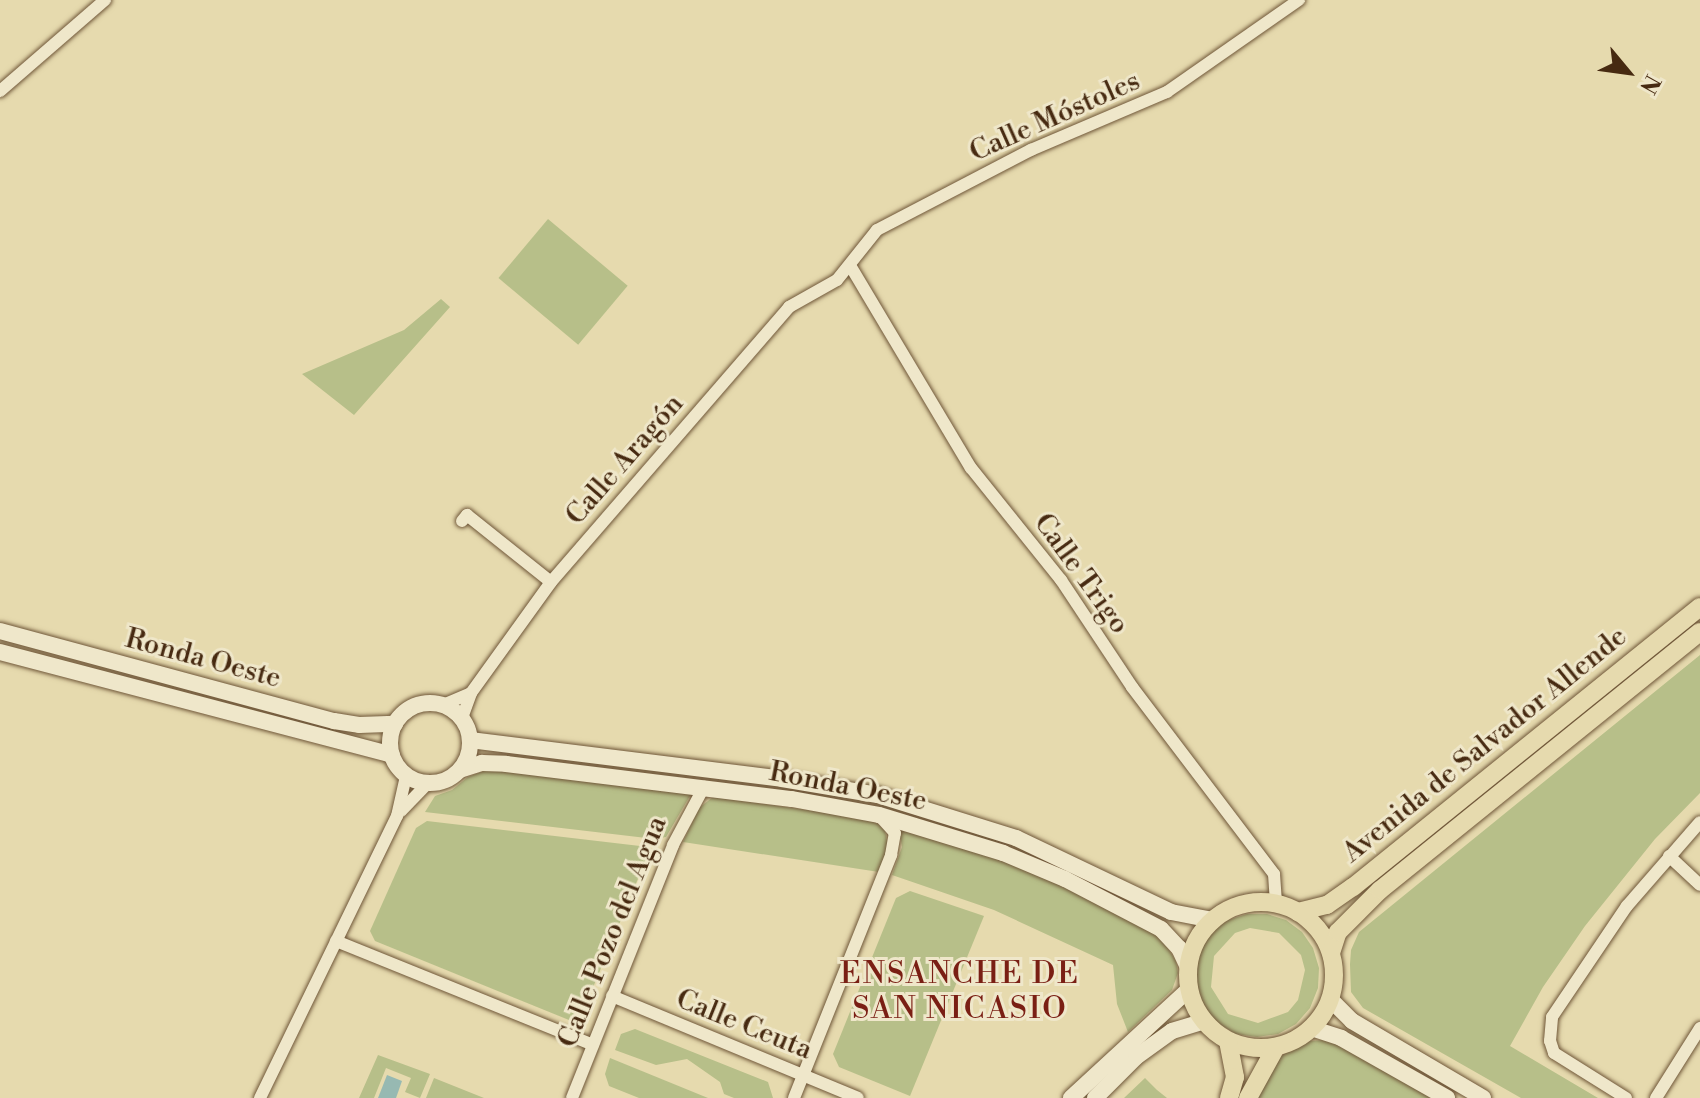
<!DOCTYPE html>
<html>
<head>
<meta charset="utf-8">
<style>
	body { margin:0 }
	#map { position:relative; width:1700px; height:1098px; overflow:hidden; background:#e6daae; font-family:"Libre Bodoni",serif }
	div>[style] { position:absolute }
	.green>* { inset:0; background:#b7bf89; transform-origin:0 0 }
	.water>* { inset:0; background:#97b9b2 }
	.roads { filter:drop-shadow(0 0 2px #6f5638) drop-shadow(0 0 2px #6f5638) }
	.street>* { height:12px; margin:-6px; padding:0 6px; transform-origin:6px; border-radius:6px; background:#efe7ca }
	.secondary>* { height:16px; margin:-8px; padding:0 8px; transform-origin:8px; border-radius:8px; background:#efe7ca }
	.secondary>.ring { margin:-8px; padding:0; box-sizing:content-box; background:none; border:16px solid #efe7ca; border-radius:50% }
	.primary>* { height:18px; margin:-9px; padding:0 9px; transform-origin:9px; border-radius:9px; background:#e6daae }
	.primary>.ring { margin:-9px; padding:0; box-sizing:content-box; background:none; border:18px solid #e6daae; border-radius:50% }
	span { translate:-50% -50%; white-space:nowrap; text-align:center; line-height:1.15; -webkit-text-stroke:6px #efe7ca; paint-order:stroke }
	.street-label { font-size:28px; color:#472a11 }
	.neighbourhood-label { font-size:30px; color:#7a1f14; letter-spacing:2px }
	.north { position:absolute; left:1588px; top:32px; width:80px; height:80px; -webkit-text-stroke:6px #efe7ca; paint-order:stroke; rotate:119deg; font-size:22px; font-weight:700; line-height:32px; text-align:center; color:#472a11 }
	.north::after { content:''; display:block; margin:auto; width:28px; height:36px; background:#472a11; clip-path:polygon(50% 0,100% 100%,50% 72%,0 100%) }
</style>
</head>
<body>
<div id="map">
	<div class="green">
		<i style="left:548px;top:219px;width:104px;height:77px;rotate:40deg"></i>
		<i style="clip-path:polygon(441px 299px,450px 307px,354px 415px,302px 374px,404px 330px)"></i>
		<i style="clip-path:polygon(1700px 655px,1700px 793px,1655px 839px,1585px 926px,1543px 987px,1510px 1046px,1598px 1098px,1521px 1098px,1363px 1008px,1351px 992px,1350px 964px,1351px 950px,1359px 932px)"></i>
		<i style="clip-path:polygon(486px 770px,499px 770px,691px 794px,666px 837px,655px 839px,425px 812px,435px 796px,452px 790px,468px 777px)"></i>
		<i style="clip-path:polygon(713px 797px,864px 818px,878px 824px,885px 831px,888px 846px,879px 872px,683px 842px,699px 808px)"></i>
		<i style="clip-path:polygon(427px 821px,640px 846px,647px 857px,582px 1014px,569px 1020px,375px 941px,370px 931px,416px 828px)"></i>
		<i style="clip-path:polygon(899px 828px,1004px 859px,1091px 898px,1160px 936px,1176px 961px,1178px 973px,1172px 990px,1128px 1032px,1117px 1004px,1113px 965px,994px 910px,892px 875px,902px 847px)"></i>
		<i style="clip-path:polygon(910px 891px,984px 916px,910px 1096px,839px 1067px,833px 1054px,896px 898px)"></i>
		<i style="clip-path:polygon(evenodd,1247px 914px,1267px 914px,1286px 920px,1302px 932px,1313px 948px,1319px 968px,1318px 988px,1310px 1008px,1296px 1024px,1278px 1034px,1257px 1037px,1236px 1034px,1218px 1023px,1204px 1008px,1196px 988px,1196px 968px,1201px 949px,1212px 932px,1228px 920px,1247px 914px,1250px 928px,1279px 933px,1301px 955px,1305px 970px,1298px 1000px,1288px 1012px,1258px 1023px,1228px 1014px,1211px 987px,1214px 956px,1235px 933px,1250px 928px)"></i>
		<i style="clip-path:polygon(635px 1029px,768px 1082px,773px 1098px,734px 1098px,724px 1094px,720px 1082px,687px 1059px,656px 1065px,615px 1050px,621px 1034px)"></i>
		<i style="clip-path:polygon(1325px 1040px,1336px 1042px,1434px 1098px,1256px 1098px,1275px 1062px,1286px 1052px,1310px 1041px)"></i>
		<i style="clip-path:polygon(378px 1055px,430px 1074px,420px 1098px,405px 1092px,411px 1078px,386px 1068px,374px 1098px,359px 1098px)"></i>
		<i style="clip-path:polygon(610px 1058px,708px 1098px,639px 1098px,609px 1086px,605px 1074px)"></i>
		<i style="clip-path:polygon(434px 1078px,484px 1098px,426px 1098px)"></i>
		<i style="clip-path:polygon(1145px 1078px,1157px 1090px,1167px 1098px,1124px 1098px)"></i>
	</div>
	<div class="water">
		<i style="clip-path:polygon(387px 1075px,402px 1081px,396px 1098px,378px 1098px)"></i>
	</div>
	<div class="roads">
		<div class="street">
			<i style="left:0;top:91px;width:139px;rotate:-40.9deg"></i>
			<i style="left:851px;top:267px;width:234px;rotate:59.2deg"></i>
			<i style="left:971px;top:468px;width:144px;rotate:51.2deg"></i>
			<i style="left:1061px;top:580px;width:128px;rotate:56.4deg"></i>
			<i style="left:1132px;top:687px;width:235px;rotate:52.8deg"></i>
			<i style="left:1274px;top:874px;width:29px;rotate:86deg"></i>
			<i style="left:462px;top:521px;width:8px;rotate:-50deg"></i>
			<i style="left:467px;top:515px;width:107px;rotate:38.6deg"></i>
			<i style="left:443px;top:705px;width:30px;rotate:-23deg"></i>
			<i style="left:462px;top:718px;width:27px;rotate:-70deg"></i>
			<i style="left:471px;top:693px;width:137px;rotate:-54.2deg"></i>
			<i style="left:551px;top:582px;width:364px;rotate:-49.1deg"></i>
			<i style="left:789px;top:307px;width:55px;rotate:-29.4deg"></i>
			<i style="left:837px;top:280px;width:64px;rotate:-51.3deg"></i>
			<i style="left:877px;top:230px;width:174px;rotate:-27.5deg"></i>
			<i style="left:1031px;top:150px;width:148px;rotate:-23.1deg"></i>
			<i style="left:1167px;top:92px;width:161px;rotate:-34.9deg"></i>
			<i style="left:401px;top:811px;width:39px;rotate:-46deg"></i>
			<i style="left:1669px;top:856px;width:42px;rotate:43.1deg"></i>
			<i style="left:336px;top:941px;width:277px;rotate:22deg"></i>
			<i style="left:612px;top:996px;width:266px;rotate:22.5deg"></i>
			<i style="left:260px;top:1098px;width:314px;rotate:-64.1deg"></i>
			<i style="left:397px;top:816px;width:41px;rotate:-77.3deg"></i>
			<i style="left:572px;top:1098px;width:272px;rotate:-68.2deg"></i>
			<i style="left:673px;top:845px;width:66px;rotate:-61.9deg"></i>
			<i style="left:794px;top:1098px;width:262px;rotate:-68.2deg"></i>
			<i style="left:891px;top:855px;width:22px;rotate:-80deg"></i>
			<i style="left:895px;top:833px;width:24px;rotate:-132deg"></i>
			<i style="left:1626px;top:1098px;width:85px;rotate:-148deg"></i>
			<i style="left:1554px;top:1053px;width:13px;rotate:-108deg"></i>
			<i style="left:1550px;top:1041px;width:24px;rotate:-85deg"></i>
			<i style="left:1552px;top:1017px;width:134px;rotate:-56deg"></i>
			<i style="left:1627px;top:906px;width:111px;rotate:-49deg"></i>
			<i style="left:1656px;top:1098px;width:83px;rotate:-57.8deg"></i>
		</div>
		<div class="secondary">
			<i style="left:0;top:631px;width:346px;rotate:15.1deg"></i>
			<i style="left:334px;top:721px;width:25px;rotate:9deg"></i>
			<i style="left:359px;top:725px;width:36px;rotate:-2deg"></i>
			<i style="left:0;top:652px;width:405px;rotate:14.7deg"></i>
			<i class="ring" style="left:390px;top:703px;width:64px;height:64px"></i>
			<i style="left:470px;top:740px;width:314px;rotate:7.1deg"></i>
			<i style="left:782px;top:779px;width:97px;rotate:9.5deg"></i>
			<i style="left:878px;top:795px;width:145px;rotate:17.3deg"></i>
			<i style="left:1016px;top:838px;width:172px;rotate:25.5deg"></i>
			<i style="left:1171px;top:912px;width:43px;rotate:10.8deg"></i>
			<i style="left:460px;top:770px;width:23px;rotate:-18deg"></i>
			<i style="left:482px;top:763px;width:24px;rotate:2deg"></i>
			<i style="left:506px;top:764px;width:288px;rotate:7deg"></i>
			<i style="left:792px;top:799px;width:88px;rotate:10.4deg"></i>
			<i style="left:879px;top:815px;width:130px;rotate:17deg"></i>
			<i style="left:1003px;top:853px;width:67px;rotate:22.8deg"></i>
			<i style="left:1065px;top:879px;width:108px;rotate:27.5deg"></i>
			<i style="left:1161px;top:929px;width:26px;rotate:47deg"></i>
			<i style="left:1179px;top:948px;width:21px;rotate:65deg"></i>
			<i style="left:1330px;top:999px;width:31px;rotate:45deg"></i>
			<i style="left:1352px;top:1021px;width:152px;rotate:30.4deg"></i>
			<i style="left:1311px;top:1028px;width:32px;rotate:18deg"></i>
			<i style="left:1341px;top:1038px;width:122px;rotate:29.5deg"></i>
			<i style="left:1071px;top:1098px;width:161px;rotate:-42.7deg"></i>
			<i style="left:1095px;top:1098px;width:58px;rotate:-45deg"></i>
			<i style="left:1136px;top:1057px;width:44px;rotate:-35.8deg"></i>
			<i style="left:1172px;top:1031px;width:34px;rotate:-17deg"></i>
		</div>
		<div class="primary">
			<i class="ring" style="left:1188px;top:902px;width:128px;height:128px"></i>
			<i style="left:1298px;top:912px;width:30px;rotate:-14deg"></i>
			<i style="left:1327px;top:905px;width:32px;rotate:-35deg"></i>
			<i style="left:1353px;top:887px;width:446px;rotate:-38.9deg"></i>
			<i style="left:1331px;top:953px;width:22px;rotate:-72deg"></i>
			<i style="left:1338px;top:932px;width:59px;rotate:-45deg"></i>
			<i style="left:1380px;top:890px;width:411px;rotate:-38.9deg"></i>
			<i style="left:1228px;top:1041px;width:37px;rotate:79deg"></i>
			<i style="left:1235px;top:1077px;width:22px;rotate:106deg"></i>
			<i style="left:1248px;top:1098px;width:58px;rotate:-61.2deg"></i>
		</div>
	</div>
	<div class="street-label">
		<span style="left:1055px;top:117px;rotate:-24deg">Calle Móstoles</span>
		<span style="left:625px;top:460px;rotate:-49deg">Calle Aragón</span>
		<span style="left:1081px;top:574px;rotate:54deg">Calle Trigo</span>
		<span style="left:203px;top:659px;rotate:15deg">Ronda Oeste</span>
		<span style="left:1485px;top:745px;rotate:-39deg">Avenida de Salvador Allende</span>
		<span style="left:848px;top:787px;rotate:11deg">Ronda Oeste</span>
		<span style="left:613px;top:932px;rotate:-68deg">Calle Pozo del Agua</span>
		<span style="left:744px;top:1025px;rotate:22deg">Calle Ceuta</span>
	</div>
	<div class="neighbourhood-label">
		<span style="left:960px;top:991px">ENSANCHE DE<br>SAN NICASIO</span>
	</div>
	<div class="north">N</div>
</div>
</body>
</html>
